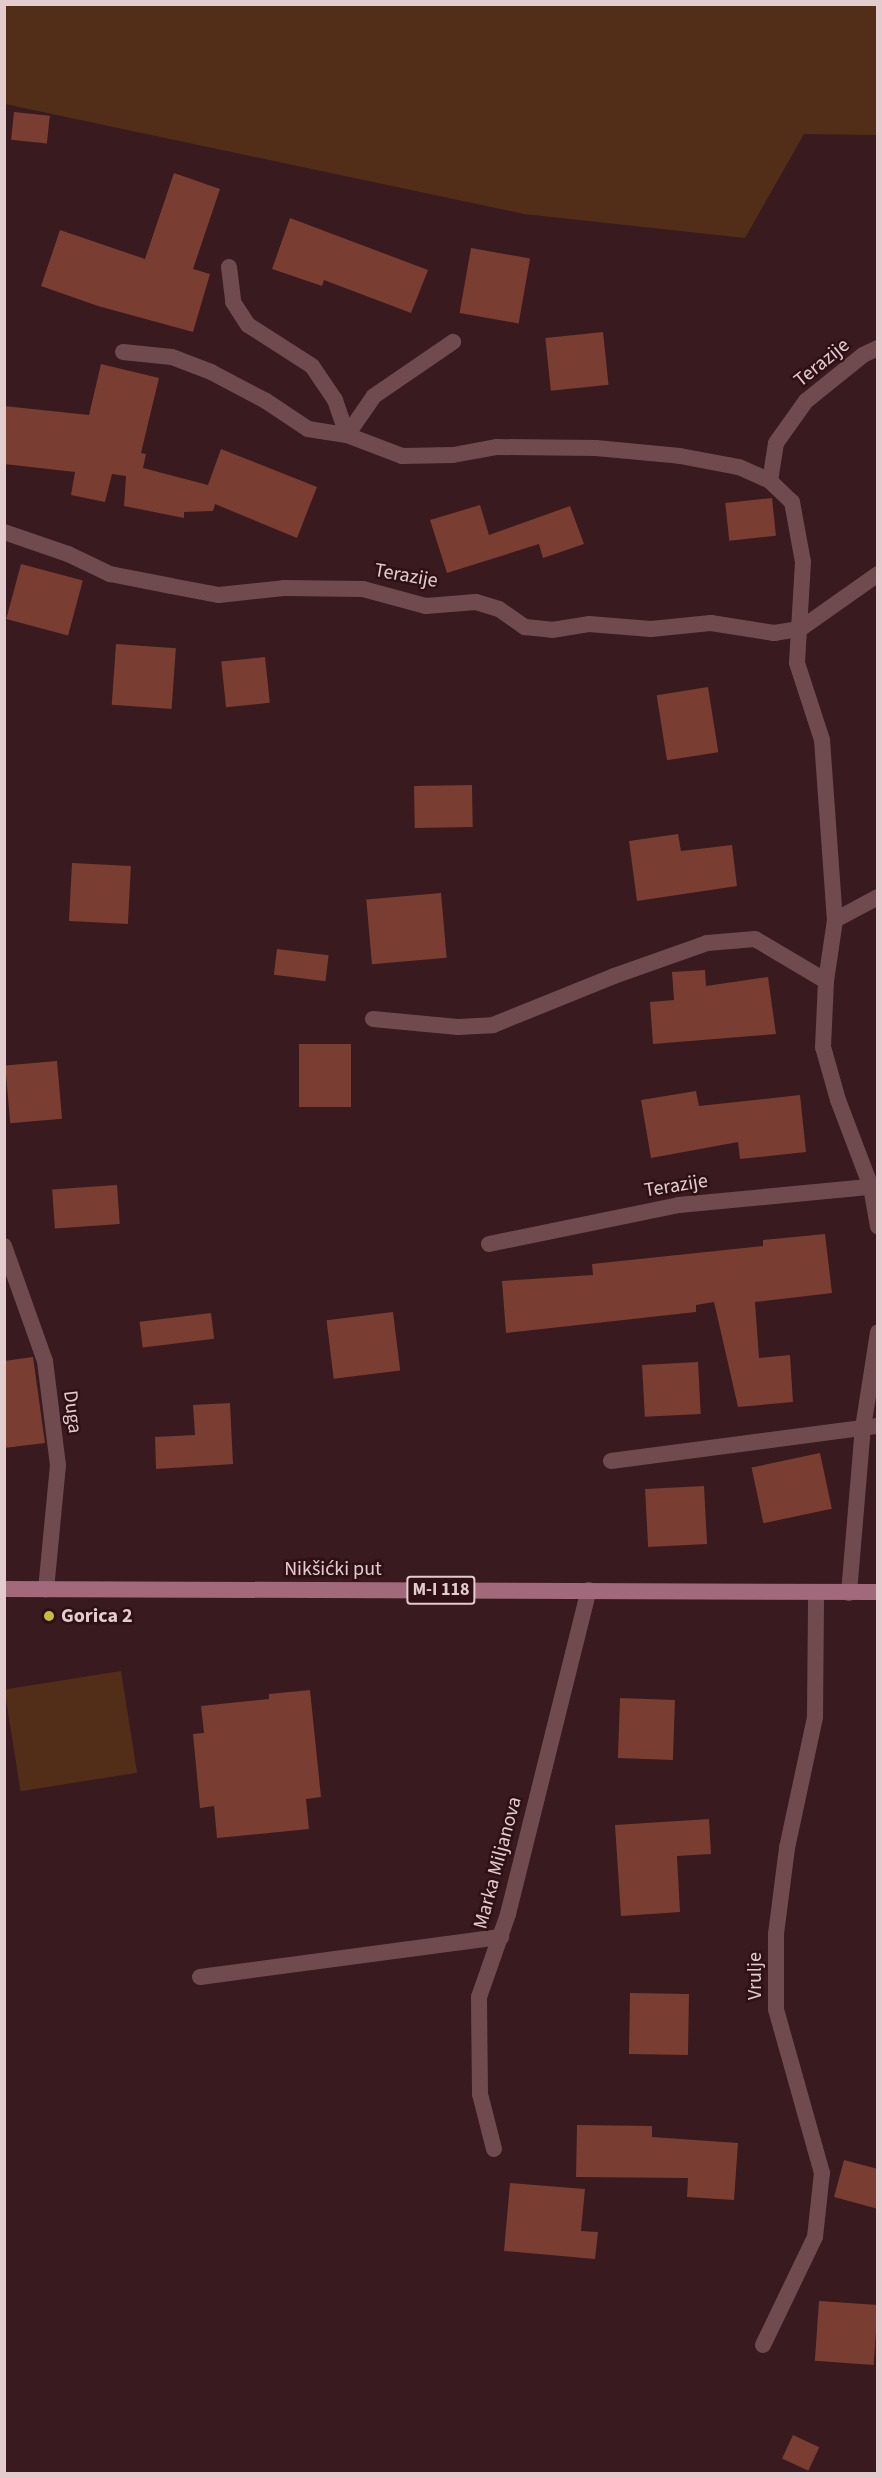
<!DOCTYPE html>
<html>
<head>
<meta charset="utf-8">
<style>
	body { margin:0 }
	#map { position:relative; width:882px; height:2478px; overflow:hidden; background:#391a1e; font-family:"Source Sans 3",sans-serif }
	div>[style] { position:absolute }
	.green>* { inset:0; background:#522e19; transform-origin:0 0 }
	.building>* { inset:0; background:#793d32; transform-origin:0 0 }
	.minor>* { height:16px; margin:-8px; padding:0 8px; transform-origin:8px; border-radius:8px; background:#6f4b4f }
	.primary>* { height:16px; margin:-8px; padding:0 8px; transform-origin:8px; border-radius:8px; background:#a1697b }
	.dots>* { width:16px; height:16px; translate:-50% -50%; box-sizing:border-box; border:3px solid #2f1015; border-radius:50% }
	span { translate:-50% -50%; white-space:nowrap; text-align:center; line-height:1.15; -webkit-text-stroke:5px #2f1015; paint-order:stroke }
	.shield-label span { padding:2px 4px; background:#2f1015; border:2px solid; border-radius:4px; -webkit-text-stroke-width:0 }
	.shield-label { font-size:18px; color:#e2ccce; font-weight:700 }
	.street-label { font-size:20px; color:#e2ccce }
	.poi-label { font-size:20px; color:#e2ccce; font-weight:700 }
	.left { translate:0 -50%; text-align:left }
	.frame { position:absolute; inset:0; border:6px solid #e2ccce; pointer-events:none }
</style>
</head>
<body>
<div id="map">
	<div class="green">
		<i style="clip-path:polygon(5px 4px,877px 5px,877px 135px,804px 134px,745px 238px,524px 214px,5px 104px)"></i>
		<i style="left:121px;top:1671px;width:103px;height:118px;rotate:81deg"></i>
	</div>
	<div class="building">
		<i style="left:14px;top:112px;width:36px;height:28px;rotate:6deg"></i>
		<i style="clip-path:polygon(174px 173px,220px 189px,193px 269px,210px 274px,193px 332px,98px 306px,41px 286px,60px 230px,145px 259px)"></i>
		<i style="clip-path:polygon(290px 218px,428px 270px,411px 313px,324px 280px,322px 286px,272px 269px)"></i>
		<i style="left:471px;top:248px;width:60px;height:66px;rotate:10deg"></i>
		<i style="left:603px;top:332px;width:53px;height:58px;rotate:84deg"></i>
		<i style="clip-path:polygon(101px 364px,159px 378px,141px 453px,146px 454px,143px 468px,208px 485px,221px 449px,317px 487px,297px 538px,215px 504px,213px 511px,184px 512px,184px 518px,124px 506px,126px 476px,112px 474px,105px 502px,71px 495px,75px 472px,4px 464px,4px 406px,89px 415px)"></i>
		<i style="left:772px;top:498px;width:38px;height:47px;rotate:84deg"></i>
		<i style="clip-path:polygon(480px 505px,489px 535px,570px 506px,584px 544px,543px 558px,539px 544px,447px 573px,430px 520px)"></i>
		<i style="left:21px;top:564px;width:64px;height:57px;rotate:15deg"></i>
		<i style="left:116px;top:644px;width:60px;height:61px;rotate:4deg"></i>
		<i style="left:265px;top:657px;width:46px;height:44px;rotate:84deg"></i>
		<i style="left:708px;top:687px;width:66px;height:52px;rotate:81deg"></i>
		<i style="left:472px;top:785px;width:42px;height:58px;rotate:89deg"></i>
		<i style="clip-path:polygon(678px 834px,681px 851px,732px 845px,737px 886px,637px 901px,629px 841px)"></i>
		<i style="left:72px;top:863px;width:59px;height:58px;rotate:3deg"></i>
		<i style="left:441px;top:893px;width:65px;height:75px;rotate:85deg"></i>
		<i style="left:277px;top:949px;width:52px;height:26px;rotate:7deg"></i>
		<i style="clip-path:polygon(705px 970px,706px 986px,768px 977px,776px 1034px,653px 1044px,650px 1002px,674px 1000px,672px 972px)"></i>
		<i style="left:299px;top:1044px;width:52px;height:63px"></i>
		<i style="left:57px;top:1061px;width:58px;height:52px;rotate:85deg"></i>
		<i style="clip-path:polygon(696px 1091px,699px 1106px,800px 1095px,806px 1152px,740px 1159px,738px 1142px,651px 1158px,641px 1100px)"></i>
		<i style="left:117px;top:1185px;width:39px;height:65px;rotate:86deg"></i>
		<i style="clip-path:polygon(825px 1234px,832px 1293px,755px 1302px,759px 1358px,790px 1355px,793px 1402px,738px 1407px,714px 1302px,696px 1305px,696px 1312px,506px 1333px,502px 1281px,593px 1275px,592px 1264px,763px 1246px,763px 1240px)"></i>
		<i style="left:393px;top:1312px;width:59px;height:67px;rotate:83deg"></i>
		<i style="left:211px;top:1313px;width:26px;height:72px;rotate:83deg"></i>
		<i style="clip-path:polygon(33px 1357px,45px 1443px,4px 1448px,4px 1361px)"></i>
		<i style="left:698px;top:1362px;width:52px;height:56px;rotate:87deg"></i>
		<i style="clip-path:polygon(230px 1403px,233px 1464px,156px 1469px,155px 1437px,195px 1435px,193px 1405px)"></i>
		<i style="left:820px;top:1453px;width:57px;height:70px;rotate:78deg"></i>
		<i style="left:704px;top:1486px;width:58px;height:59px;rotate:87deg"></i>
		<i style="clip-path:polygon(310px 1690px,321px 1797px,306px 1799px,309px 1829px,217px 1838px,214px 1806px,200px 1808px,193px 1734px,204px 1733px,201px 1706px,269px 1699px,269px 1694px)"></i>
		<i style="left:620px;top:1698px;width:55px;height:60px;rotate:2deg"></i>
		<i style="clip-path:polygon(709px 1819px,711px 1854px,677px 1856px,680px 1912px,621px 1916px,615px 1825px)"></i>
		<i style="left:630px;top:1993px;width:59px;height:61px;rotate:1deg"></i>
		<i style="clip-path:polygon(577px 2125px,652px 2126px,652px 2137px,738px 2143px,734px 2200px,687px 2197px,688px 2178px,576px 2177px)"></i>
		<i style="clip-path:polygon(844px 2160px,878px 2169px,878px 2209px,834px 2197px)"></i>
		<i style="clip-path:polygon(510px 2183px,585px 2189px,581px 2231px,598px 2232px,595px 2259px,504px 2251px)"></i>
		<i style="left:819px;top:2301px;width:59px;height:60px;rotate:4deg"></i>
		<i style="left:793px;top:2435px;width:29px;height:26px;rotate:25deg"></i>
	</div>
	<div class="minor">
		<i style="left:229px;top:267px;width:35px;rotate:83deg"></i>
		<i style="left:233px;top:302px;width:27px;rotate:57deg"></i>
		<i style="left:248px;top:325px;width:76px;rotate:32.6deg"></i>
		<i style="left:312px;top:366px;width:41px;rotate:55.9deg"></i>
		<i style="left:335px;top:400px;width:37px;rotate:71deg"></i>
		<i style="left:123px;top:352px;width:49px;rotate:5.8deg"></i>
		<i style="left:172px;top:357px;width:42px;rotate:21deg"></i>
		<i style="left:211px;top:372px;width:62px;rotate:27.8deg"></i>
		<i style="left:266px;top:401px;width:50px;rotate:33.7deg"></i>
		<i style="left:308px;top:429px;width:39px;rotate:9deg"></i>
		<i style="left:347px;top:435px;width:59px;rotate:20.9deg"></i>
		<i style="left:402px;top:456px;width:51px;rotate:-1.1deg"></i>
		<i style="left:453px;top:455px;width:45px;rotate:-10.3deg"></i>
		<i style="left:497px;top:447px;width:99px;rotate:0.6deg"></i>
		<i style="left:596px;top:448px;width:84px;rotate:5.4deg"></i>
		<i style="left:680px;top:456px;width:60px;rotate:10.6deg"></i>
		<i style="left:739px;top:467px;width:34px;rotate:24deg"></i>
		<i style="left:770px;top:481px;width:30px;rotate:44deg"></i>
		<i style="left:792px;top:502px;width:61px;rotate:79.6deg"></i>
		<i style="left:803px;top:562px;width:101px;rotate:93.4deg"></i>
		<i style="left:797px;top:663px;width:81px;rotate:72deg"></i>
		<i style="left:822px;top:740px;width:180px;rotate:85.9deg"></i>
		<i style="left:835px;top:920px;width:62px;rotate:98.4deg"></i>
		<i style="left:826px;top:981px;width:66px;rotate:92.6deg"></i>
		<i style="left:823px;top:1047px;width:55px;rotate:74.2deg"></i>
		<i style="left:838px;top:1100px;width:93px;rotate:69.2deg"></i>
		<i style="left:871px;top:1187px;width:40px;rotate:80deg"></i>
		<i style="left:347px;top:435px;width:47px;rotate:-55.3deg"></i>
		<i style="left:374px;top:396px;width:96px;rotate:-34.4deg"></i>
		<i style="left:770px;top:481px;width:38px;rotate:-81deg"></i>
		<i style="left:776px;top:443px;width:52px;rotate:-54.5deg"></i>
		<i style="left:806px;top:401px;width:73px;rotate:-38.9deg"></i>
		<i style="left:863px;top:355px;width:17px;rotate:-25deg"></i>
		<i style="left:4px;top:532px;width:68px;rotate:19deg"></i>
		<i style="left:68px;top:554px;width:47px;rotate:25.5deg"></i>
		<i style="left:110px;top:574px;width:62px;rotate:11.1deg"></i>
		<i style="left:171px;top:586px;width:49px;rotate:10.6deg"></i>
		<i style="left:219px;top:595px;width:65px;rotate:-6.1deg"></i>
		<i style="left:284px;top:588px;width:79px;rotate:0.7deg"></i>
		<i style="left:363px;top:589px;width:65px;rotate:15.1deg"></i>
		<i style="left:426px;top:606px;width:50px;rotate:-4.6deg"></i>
		<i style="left:476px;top:602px;width:24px;rotate:17deg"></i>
		<i style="left:499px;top:609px;width:32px;rotate:35deg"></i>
		<i style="left:525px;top:627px;width:27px;rotate:6deg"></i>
		<i style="left:552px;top:630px;width:37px;rotate:-9deg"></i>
		<i style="left:589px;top:624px;width:62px;rotate:4.6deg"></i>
		<i style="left:651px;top:629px;width:60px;rotate:-5.7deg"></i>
		<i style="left:711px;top:623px;width:64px;rotate:9deg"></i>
		<i style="left:774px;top:633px;width:26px;rotate:-9deg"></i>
		<i style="left:800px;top:629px;width:95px;rotate:-35.2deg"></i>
		<i style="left:835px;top:920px;width:49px;rotate:-28.1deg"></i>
		<i style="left:373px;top:1019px;width:85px;rotate:5.4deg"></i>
		<i style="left:458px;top:1027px;width:35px;rotate:-3deg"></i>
		<i style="left:493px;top:1025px;width:131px;rotate:-22deg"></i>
		<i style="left:614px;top:976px;width:99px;rotate:-19.5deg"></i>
		<i style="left:707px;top:943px;width:48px;rotate:-4.8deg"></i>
		<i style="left:755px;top:939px;width:82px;rotate:30.6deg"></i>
		<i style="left:489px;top:1244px;width:194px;rotate:-11.6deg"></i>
		<i style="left:679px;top:1205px;width:193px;rotate:-5.4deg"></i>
		<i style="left:4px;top:1246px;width:122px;rotate:70.4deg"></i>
		<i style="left:45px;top:1361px;width:105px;rotate:82.9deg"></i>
		<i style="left:58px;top:1465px;width:125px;rotate:95.5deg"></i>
		<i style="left:611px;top:1461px;width:269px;rotate:-7.5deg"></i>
		<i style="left:849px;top:1593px;width:166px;rotate:-85.2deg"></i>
		<i style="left:863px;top:1428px;width:97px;rotate:-81.1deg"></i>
		<i style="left:200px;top:1977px;width:304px;rotate:-7.6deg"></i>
		<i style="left:494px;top:2149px;width:57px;rotate:-104.3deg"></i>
		<i style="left:480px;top:2094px;width:97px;rotate:-90.6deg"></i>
		<i style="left:479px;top:1997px;width:88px;rotate:-70.7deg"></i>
		<i style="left:508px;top:1914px;width:334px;rotate:-76deg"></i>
		<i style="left:763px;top:2345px;width:120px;rotate:-64.3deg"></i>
		<i style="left:815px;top:2237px;width:64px;rotate:-83.8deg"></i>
		<i style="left:822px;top:2173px;width:170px;rotate:-105.7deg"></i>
		<i style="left:776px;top:2009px;width:75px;rotate:-90deg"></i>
		<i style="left:776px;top:1934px;width:87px;rotate:-82.7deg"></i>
		<i style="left:787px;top:1848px;width:134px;rotate:-77.9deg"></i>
		<i style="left:815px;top:1717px;width:125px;rotate:-89.5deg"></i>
	</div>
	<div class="primary">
		<i style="left:4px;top:1589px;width:874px;rotate:0.2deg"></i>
	</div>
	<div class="dots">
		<i style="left:49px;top:1616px;background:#c5bc3d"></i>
	</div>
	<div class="shield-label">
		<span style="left:441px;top:1590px">M-I 118</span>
	</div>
	<div class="street-label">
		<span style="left:822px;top:363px;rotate:-39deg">Terazije</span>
		<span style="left:406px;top:576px;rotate:10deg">Terazije</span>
		<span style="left:676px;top:1186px;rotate:-9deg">Terazije</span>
		<span style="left:72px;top:1412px;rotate:83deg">Duga</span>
		<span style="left:333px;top:1569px">Nikšićki put</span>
		<span style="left:498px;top:1863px;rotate:-75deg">Marka Miljanova</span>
		<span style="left:755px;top:1976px;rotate:-90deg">Vrulje</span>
	</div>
	<div class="poi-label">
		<span class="left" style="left:61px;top:1616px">Gorica 2</span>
	</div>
	<div class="frame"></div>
</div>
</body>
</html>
